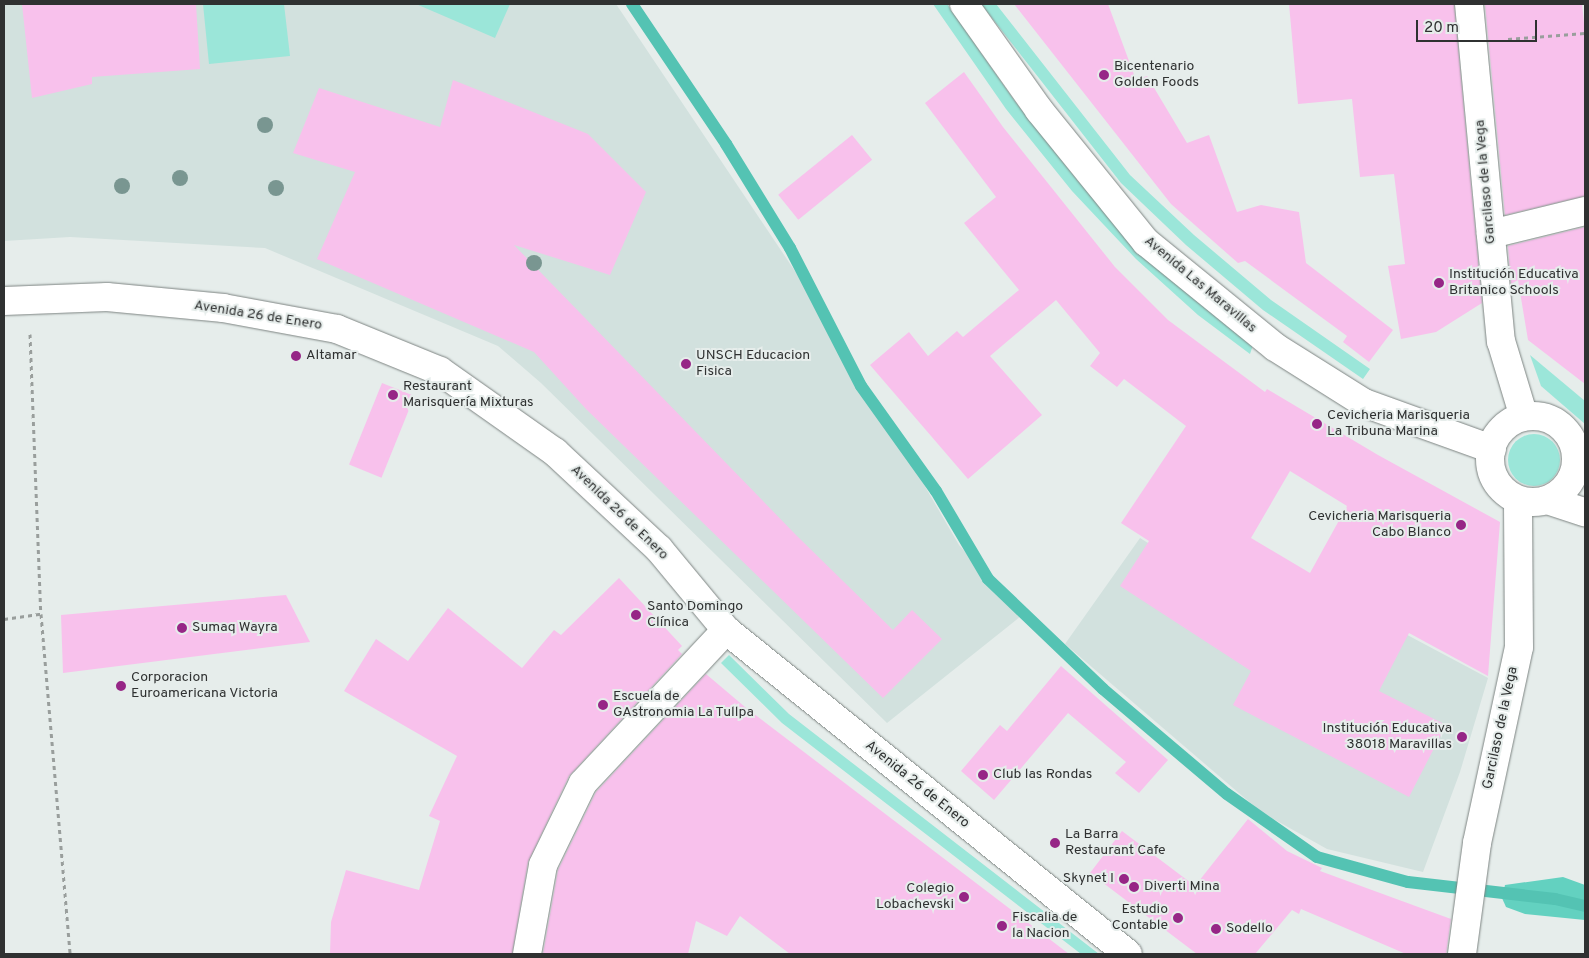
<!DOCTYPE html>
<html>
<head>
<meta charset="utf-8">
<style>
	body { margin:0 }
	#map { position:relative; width:1589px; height:958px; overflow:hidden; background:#e6edeb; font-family:Overpass,sans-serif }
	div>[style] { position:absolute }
	.built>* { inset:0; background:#d2e1de }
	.green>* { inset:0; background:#9be6d9 }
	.round { border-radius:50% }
	.forest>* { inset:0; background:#63d1c0 }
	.stream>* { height:12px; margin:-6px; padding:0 6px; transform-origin:6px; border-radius:6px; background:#54c3b3 }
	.building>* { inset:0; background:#f8c1ec; transform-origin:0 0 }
	.path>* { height:3px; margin-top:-1.5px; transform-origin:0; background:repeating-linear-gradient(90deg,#999e9c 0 4px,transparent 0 8px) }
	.roads { filter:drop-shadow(0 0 1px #7d8482) drop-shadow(0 0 1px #7d8482) }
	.minor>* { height:28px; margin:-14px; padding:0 14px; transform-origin:14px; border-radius:14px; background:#fff }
	.minor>.ring { margin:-14px; padding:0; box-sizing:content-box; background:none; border:28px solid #fff; border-radius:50% }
	.trees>* { width:16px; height:16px; margin:-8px; border-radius:50%; background:#799691 }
	.dots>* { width:14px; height:14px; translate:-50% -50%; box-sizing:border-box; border:2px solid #e6edeb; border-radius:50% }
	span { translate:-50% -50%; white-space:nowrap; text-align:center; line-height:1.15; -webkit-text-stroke:4px #e6edeb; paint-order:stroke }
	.poi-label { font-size:14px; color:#2f3131 }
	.left { translate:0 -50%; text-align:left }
	.right { translate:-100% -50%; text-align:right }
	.street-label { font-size:14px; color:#2f3131 }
	.frame { position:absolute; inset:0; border:5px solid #2f3131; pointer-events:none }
	.scale { position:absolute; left:1416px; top:20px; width:121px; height:22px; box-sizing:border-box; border:2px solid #2f3131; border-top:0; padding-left:6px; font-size:15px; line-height:18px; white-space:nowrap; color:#2f3131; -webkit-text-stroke:4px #e6edeb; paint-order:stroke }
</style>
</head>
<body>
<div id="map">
	<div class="built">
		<i style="clip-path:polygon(4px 4px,616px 4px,833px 328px,959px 545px,1021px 616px,887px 723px,541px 383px,498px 346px,265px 248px,70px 237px,4px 241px)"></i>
		<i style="clip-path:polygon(1140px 538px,1266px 617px,1291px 573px,1488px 678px,1460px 772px,1423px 872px,1327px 849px,1261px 812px,1065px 644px)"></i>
	</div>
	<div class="green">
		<i style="clip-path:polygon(203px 4px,284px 4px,290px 56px,209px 64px)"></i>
		<i style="clip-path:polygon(416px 4px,510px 4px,495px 38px)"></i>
		<i style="clip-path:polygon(933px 4px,947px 4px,1014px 100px,1078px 181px,1142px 248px,1254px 342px,1250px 354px,1198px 315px,1136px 259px,1072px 191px,1006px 109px)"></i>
		<i style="clip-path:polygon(981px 4px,996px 4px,1130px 175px,1194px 235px,1271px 300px,1370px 369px,1363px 379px,1263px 310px,1186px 245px,1121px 183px)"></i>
		<i style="clip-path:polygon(1530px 355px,1585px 401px,1585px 424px,1541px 386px)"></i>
		<i class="round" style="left:1508px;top:434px;width:52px;height:52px"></i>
		<i style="clip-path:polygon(729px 655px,789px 714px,1099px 954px,1081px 954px,782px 723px,721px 663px)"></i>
	</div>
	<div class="forest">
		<i style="clip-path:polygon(1563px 877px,1585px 885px,1585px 920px,1525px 914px,1506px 907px,1502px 898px,1505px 885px)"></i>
	</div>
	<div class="stream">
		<i style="left:632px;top:4px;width:169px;rotate:56.1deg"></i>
		<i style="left:726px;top:144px;width:122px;rotate:58.4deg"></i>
		<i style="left:790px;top:248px;width:155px;rotate:62.8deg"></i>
		<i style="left:861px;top:386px;width:129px;rotate:54.5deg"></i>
		<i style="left:936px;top:491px;width:102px;rotate:59.4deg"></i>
		<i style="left:988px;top:579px;width:159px;rotate:43.7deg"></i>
		<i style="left:1103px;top:689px;width:162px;rotate:40.3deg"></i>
		<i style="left:1227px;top:794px;width:110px;rotate:35deg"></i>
		<i style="left:1317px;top:857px;width:94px;rotate:15.4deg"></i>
		<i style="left:1408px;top:882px;width:148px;rotate:6.6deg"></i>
		<i style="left:1555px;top:899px;width:31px;rotate:13deg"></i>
	</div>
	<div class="building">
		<i style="clip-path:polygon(22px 4px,196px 4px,200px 69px,92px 77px,92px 84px,32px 98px)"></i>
		<i style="clip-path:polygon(1014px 4px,1108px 4px,1136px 80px,1147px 76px,1187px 143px,1209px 135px,1237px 212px,1261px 205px,1299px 212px,1306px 263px,1393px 330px,1369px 362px,1343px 342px,1347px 336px,1245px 261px,1238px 263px,1171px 204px)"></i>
		<i style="clip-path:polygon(1289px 4px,1454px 4px,1482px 303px,1436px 332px,1401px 339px,1388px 266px,1405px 264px,1394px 174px,1360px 177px,1352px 99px,1298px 104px)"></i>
		<i style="clip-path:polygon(1485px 4px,1582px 4px,1585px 33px,1585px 196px,1505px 215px)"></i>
		<i style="clip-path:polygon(evenodd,964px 72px,1003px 127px,1115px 267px,1168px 320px,1265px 392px,1267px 389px,1378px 455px,1500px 522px,1488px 676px,1409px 633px,1379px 691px,1446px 725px,1409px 797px,1233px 705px,1251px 671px,1120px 586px,1149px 541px,1121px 523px,1186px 426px,1124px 379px,1117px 387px,1090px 366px,1100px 353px,1056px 300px,990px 356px,1042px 415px,968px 479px,870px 365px,909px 332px,928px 356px,957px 331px,963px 337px,1019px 290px,964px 223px,996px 197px,925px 103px,964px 72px,1290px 471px,1347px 506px,1310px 573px,1251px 538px,1290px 471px)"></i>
		<i style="clip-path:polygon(453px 80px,588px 134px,646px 192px,610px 275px,514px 245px,796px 535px,893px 630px,912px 610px,942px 639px,883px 698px,586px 409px,534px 352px,317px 259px,355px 172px,293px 153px,319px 88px,440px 127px)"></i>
		<i style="left:852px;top:135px;width:32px;height:95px;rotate:51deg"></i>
		<i style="clip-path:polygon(1585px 227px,1585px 384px,1528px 340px,1518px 280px,1511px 284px,1508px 246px)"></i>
		<i style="left:382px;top:383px;width:35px;height:88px;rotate:22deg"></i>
		<i style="clip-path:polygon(619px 578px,682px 646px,678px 650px,682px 654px,569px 776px,528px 862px,512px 954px,330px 954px,331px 922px,346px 870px,419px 890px,440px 821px,429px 816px,457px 756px,344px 691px,376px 639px,408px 661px,448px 608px,522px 668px,554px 630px,561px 635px)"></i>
		<i style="clip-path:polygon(286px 595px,310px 642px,63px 673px,61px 615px)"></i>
		<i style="clip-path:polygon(1061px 666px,1168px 760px,1139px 793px,1115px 773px,1126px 762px,1068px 713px,994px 800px,961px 771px,1000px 725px,1007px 731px)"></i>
		<i style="clip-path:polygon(706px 674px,745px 707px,1069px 954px,790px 954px,740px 916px,727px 936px,696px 921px,688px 954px,543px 954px,558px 870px,596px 792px)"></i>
		<i style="clip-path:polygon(1248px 819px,1287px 851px,1322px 868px,1320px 871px,1451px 919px,1446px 954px,1406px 954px,1301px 909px,1299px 914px,1292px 910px,1255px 954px,1197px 954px,1090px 873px,1122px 831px,1195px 886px)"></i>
	</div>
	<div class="path">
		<i style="left:1508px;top:39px;width:77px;rotate:-4.5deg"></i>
		<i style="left:30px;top:334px;width:280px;rotate:87.8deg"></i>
		<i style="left:41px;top:614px;width:341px;rotate:85.1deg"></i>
		<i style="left:4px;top:619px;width:37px;rotate:-8deg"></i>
	</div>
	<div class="roads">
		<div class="minor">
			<i style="left:964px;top:4px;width:130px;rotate:54.7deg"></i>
			<i style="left:1039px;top:110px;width:170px;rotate:51deg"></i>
			<i style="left:1146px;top:242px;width:166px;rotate:39.1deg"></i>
			<i style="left:1275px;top:347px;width:105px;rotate:32.2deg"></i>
			<i style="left:1364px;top:403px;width:136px;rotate:19.8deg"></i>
			<i style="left:1469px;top:4px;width:339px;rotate:84.6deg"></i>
			<i style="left:1501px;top:341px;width:79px;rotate:73.2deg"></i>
			<i style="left:1491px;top:234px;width:97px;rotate:-13.7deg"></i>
			<i style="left:4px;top:301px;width:103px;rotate:-2.2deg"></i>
			<i style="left:107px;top:297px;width:117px;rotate:5.4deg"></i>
			<i style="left:223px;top:308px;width:116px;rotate:10.4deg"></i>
			<i style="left:337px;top:329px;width:111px;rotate:22.2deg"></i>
			<i style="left:440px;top:371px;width:141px;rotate:35.2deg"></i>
			<i style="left:555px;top:452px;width:142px;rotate:43deg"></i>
			<i style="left:659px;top:549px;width:105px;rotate:50.4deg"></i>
			<i style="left:726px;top:630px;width:516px;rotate:38.87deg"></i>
			<i class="ring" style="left:1490px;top:416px;width:58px;height:58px"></i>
			<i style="left:1547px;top:500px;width:40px;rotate:18deg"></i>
			<i style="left:527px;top:954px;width:90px;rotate:-79.8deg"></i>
			<i style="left:543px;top:865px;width:91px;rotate:-64deg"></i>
			<i style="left:583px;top:783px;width:209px;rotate:-46.9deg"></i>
			<i style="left:1462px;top:954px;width:112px;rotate:-82.3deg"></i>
			<i style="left:1477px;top:843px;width:200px;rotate:-77.9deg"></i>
			<i style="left:1519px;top:647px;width:147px;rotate:-90.4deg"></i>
		</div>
	</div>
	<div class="trees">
		<i style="left:265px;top:125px"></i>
		<i style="left:180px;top:178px"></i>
		<i style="left:122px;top:186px"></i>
		<i style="left:276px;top:188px"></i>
		<i style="left:534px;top:263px"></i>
	</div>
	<div class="dots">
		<i style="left:1104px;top:75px;background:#962686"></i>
		<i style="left:1439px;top:283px;background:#962686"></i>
		<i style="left:296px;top:356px;background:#962686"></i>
		<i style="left:686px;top:364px;background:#962686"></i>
		<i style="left:393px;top:395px;background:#962686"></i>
		<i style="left:1317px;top:424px;background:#962686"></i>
		<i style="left:1461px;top:525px;background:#962686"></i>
		<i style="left:636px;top:615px;background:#962686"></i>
		<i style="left:182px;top:628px;background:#962686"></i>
		<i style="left:121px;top:686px;background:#962686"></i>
		<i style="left:603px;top:705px;background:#962686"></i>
		<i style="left:1462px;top:737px;background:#962686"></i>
		<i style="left:983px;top:775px;background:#962686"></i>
		<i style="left:1055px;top:843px;background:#962686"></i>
		<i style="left:1124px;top:879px;background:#962686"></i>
		<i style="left:1134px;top:887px;background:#962686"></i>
		<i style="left:964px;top:897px;background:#962686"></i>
		<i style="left:1178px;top:918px;background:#962686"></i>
		<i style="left:1002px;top:926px;background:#962686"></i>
		<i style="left:1216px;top:929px;background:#962686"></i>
	</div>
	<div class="poi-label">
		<span class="left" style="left:1114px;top:75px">Bicentenario<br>Golden Foods</span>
		<span class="left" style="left:1449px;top:283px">Institución Educativa<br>Britanico Schools</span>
		<span class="left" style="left:306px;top:356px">Altamar</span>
		<span class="left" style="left:696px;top:364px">UNSCH Educacion<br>Fisica</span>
		<span class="left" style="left:403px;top:395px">Restaurant<br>Marisquería Mixturas</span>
		<span class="left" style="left:1327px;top:424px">Cevicheria Marisqueria<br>La Tribuna Marina</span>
		<span class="right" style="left:1451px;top:525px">Cevicheria Marisqueria<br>Cabo Blanco</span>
		<span class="left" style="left:647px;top:615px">Santo Domingo<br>Clínica</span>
		<span class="left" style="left:192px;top:628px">Sumaq Wayra</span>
		<span class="left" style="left:131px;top:686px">Corporacion<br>Euroamericana Victoria</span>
		<span class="left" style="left:613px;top:705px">Escuela de<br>GAstronomia La Tullpa</span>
		<span class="right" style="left:1452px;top:737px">Institución Educativa<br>38018 Maravillas</span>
		<span class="left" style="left:993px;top:775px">Club las Rondas</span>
		<span class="left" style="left:1065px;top:843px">La Barra<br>Restaurant Cafe</span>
		<span class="right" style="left:1114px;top:879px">Skynet I</span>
		<span class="left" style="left:1144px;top:887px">Diverti Mina</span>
		<span class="right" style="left:954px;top:897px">Colegio<br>Lobachevski</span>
		<span class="right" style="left:1168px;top:918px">Estudio<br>Contable</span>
		<span class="left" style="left:1012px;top:926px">Fiscalia de<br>la Nacion</span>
		<span class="left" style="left:1226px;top:929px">Sodello</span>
	</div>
	<div class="street-label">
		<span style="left:1486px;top:182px;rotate:-95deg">Garcilaso de la Vega</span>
		<span style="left:1200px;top:285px;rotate:40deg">Avenida Las Maravillas</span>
		<span style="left:258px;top:316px;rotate:9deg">Avenida 26 de Enero</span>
		<span style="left:619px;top:513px;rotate:44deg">Avenida 26 de Enero</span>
		<span style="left:1501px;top:728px;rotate:-78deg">Garcilaso de la Vega</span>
		<span style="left:917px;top:785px;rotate:39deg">Avenida 26 de Enero</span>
	</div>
	<div class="frame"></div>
	<div class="scale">20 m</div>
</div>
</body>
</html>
